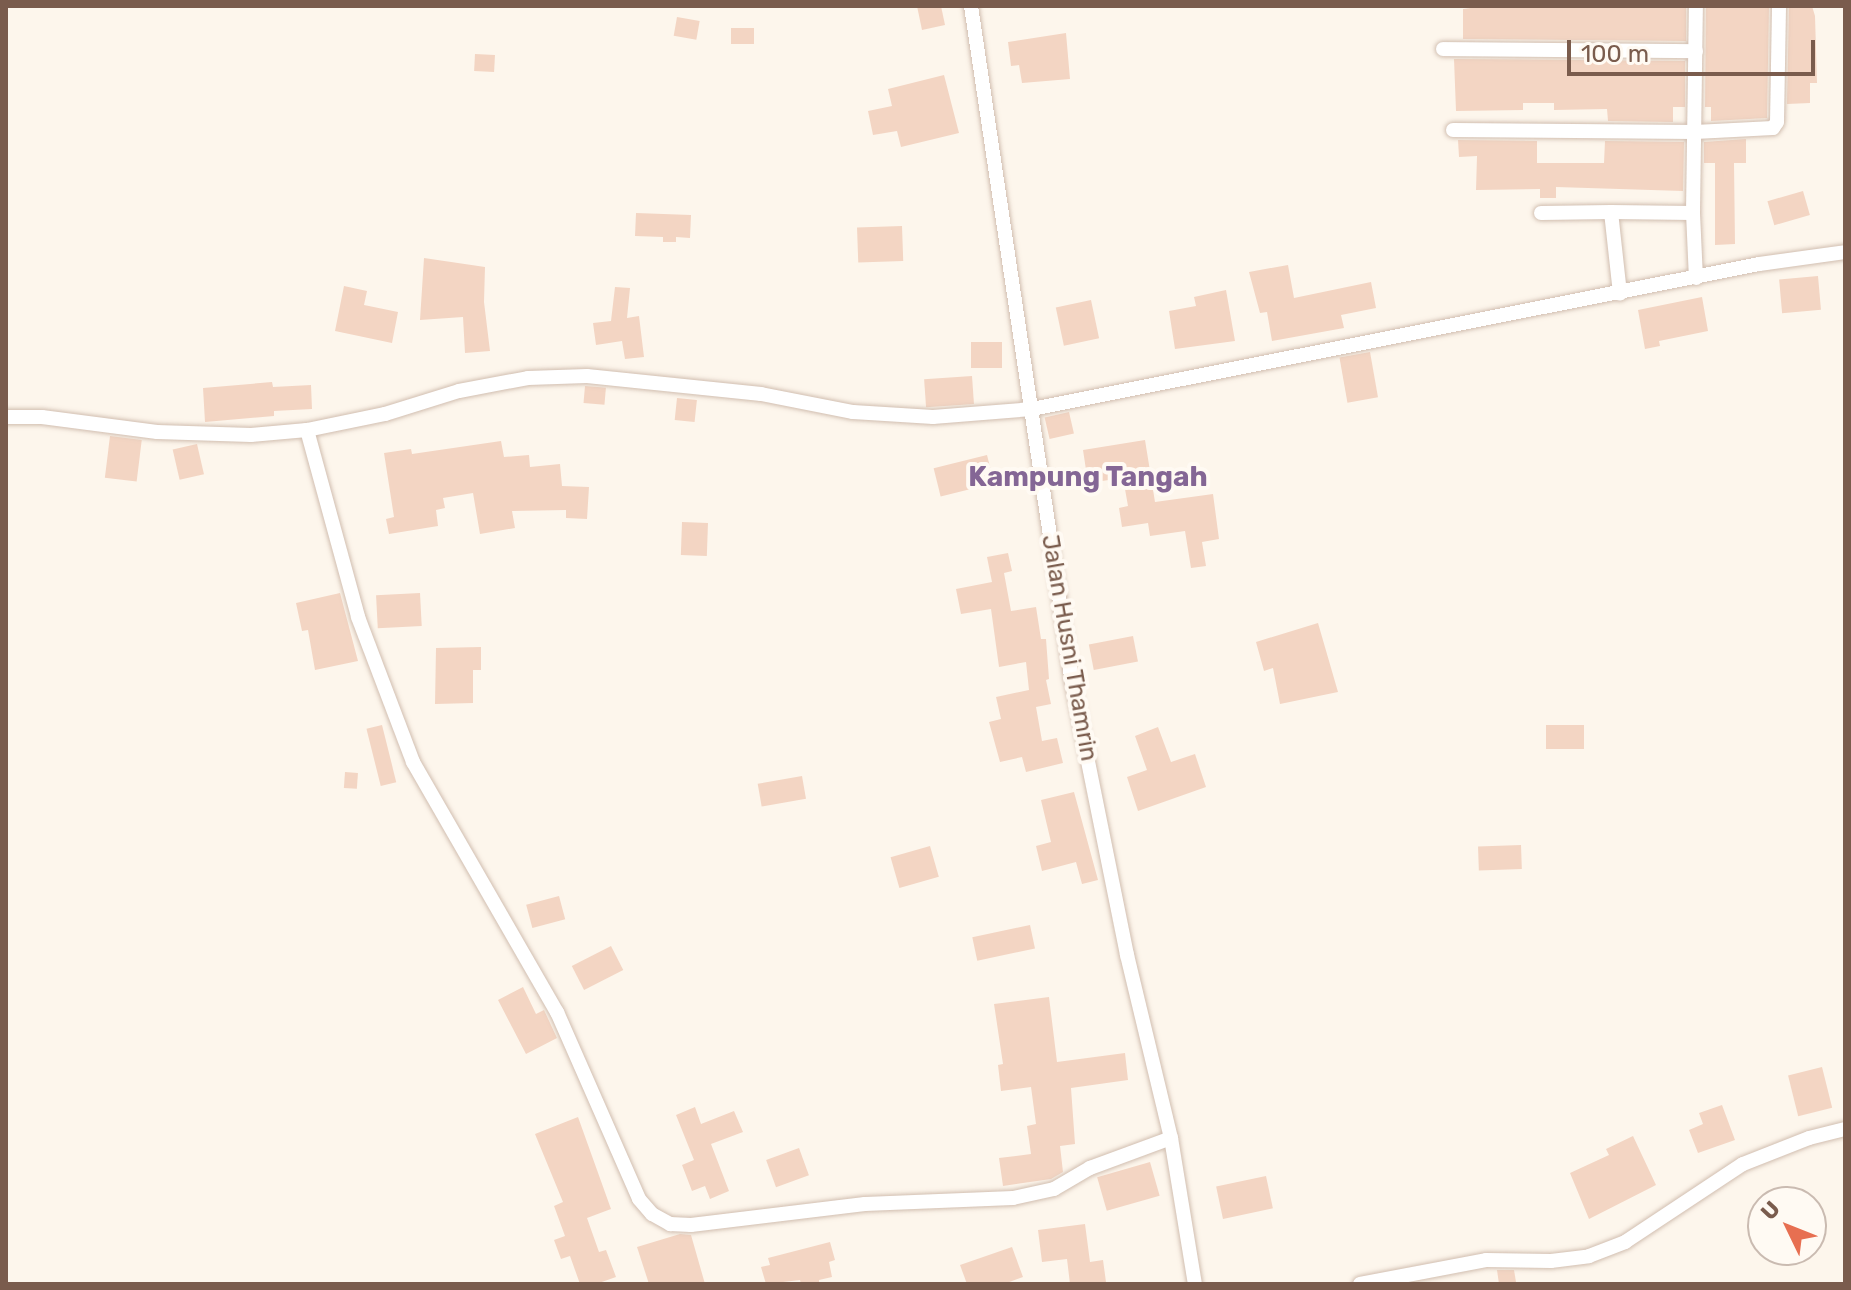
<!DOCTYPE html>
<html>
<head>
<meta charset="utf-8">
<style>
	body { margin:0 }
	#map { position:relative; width:1851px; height:1290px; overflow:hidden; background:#fdf6ec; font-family:Rubik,sans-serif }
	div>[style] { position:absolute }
	.building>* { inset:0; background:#f3d5c3; transform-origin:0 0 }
	.roads { filter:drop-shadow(0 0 2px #d1beb0) drop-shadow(0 0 2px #d1beb0) }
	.street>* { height:14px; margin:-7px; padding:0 7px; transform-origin:7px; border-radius:7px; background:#fff }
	span { translate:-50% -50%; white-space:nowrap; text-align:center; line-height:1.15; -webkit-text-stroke:8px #fffaf3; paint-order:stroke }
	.street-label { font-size:24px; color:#7a5c4d }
	.quarter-label { font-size:28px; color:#846695; font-weight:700 }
	.frame { position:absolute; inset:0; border:8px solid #7a5c4d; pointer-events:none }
	.north { position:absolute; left:1747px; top:1186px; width:80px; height:80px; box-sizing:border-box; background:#fffaf3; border:2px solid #cabbb1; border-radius:50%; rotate:313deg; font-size:22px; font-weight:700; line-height:32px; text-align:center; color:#7a5c4d }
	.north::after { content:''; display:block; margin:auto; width:28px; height:36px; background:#e76f51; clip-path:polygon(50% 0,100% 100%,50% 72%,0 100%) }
	.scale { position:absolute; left:1567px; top:40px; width:248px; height:36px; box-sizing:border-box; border:4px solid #7a5c4d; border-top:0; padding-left:10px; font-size:24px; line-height:28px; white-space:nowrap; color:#7a5c4d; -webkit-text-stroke:6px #fffaf3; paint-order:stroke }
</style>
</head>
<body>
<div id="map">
	<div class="building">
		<i style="clip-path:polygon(917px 6px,941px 6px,945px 25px,922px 30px)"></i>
		<i style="clip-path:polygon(1486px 6px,1686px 6px,1686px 41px,1463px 39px,1463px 9px)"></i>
		<i style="clip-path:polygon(1706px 6px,1769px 6px,1767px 118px,1711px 121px,1711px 107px,1705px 107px)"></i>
		<i style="clip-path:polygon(1789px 6px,1812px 6px,1815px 16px,1817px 83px,1810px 83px,1810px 103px,1787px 104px)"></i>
		<i style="left:677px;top:17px;width:23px;height:19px;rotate:10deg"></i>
		<i style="left:754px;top:28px;width:16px;height:23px;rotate:90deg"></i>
		<i style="clip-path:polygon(1066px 33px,1070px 79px,1022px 83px,1019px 65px,1011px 66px,1008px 42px)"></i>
		<i style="left:475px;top:54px;width:20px;height:17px;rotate:3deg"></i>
		<i style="clip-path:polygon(1454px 59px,1685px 61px,1685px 107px,1673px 107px,1673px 122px,1608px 121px,1607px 109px,1554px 110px,1554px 103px,1523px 103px,1523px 110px,1456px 111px)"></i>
		<i style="clip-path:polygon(944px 75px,959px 133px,901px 147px,897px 131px,873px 135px,868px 111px,892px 106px,888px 89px)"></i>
		<i style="clip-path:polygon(1746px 139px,1746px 163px,1734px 163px,1735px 244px,1715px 245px,1715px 163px,1704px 163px,1704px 142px)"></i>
		<i style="clip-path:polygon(1458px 140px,1537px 141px,1537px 163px,1604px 163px,1605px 141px,1684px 142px,1683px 191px,1556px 187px,1556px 198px,1540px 198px,1540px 189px,1476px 190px,1477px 156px,1459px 157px)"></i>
		<i style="left:1803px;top:191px;width:25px;height:37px;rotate:74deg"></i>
		<i style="clip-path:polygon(636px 213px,691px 215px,690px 238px,676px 237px,676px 242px,663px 242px,663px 237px,635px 236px)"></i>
		<i style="left:902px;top:226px;width:35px;height:45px;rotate:88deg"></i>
		<i style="clip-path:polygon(424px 258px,485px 267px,484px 302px,490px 351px,465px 353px,463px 317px,420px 320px)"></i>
		<i style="clip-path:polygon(1288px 265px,1294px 298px,1371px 282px,1376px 308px,1341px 315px,1344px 328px,1272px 341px,1267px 312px,1260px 313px,1249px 272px)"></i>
		<i style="left:1818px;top:276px;width:34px;height:39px;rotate:85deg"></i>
		<i style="clip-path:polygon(344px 286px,367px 291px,364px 305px,398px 312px,392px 343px,335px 331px)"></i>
		<i style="clip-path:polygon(615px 287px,630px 288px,627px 318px,639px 316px,644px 357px,625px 359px,622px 341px,596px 345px,593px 323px,611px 321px)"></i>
		<i style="clip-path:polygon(1226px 290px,1235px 341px,1175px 349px,1169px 311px,1196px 306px,1194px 297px)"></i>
		<i style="clip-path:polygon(1702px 297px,1708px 331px,1659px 341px,1660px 346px,1645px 349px,1638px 310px)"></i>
		<i style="left:1091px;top:300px;width:39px;height:36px;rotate:78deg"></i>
		<i style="left:971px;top:342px;width:31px;height:26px"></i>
		<i style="left:1370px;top:352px;width:46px;height:31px;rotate:80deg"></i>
		<i style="left:972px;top:376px;width:28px;height:48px;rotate:86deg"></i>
		<i style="clip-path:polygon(272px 382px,273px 387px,311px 385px,312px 409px,274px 411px,274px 416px,205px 422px,203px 388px)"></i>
		<i style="left:585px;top:386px;width:21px;height:17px;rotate:5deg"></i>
		<i style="left:677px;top:398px;width:20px;height:22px;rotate:6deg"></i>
		<i style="left:1069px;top:412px;width:22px;height:25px;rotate:77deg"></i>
		<i style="left:110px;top:436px;width:32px;height:42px;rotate:7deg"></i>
		<i style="clip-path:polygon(1145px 440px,1155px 502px,1213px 494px,1219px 539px,1202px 542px,1206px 566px,1191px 568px,1185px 531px,1150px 536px,1148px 523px,1122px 527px,1119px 508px,1128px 506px,1123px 478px,1088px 483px,1083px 450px)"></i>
		<i style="clip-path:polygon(501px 441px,504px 457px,529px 455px,530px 467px,560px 464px,562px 486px,589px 487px,587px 519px,566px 518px,566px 510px,512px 511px,515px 528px,480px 534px,473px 493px,443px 498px,445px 508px,436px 510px,438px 526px,389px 534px,386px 519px,394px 517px,384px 453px,411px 449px,412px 454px)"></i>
		<i style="left:197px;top:444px;width:31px;height:25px;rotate:77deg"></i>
		<i style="left:987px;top:455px;width:29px;height:55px;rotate:76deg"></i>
		<i style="left:682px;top:522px;width:26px;height:33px;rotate:2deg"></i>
		<i style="clip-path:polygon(1008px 553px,1012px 571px,1004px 573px,1011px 611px,1036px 607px,1041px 639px,1046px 639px,1049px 679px,1046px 680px,1051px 704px,1036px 707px,1042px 741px,1057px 738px,1063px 763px,1026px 772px,1022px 757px,1000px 762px,989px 722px,1001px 719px,996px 697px,1029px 690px,1026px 662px,999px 667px,991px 609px,961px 614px,956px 589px,992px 582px,987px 557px)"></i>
		<i style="clip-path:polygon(340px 593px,358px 661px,315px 670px,308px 630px,302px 631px,296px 603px)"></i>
		<i style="left:420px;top:593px;width:33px;height:44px;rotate:87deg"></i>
		<i style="clip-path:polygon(1318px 623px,1338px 692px,1280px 704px,1273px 668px,1264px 671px,1256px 642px)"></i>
		<i style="left:1133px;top:636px;width:26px;height:45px;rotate:79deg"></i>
		<i style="clip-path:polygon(481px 647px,481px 670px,473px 670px,473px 703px,435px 704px,436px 648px)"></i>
		<i style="left:382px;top:725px;width:59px;height:16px;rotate:76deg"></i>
		<i style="left:1546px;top:725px;width:38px;height:24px"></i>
		<i style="clip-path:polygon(1158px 727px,1171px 762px,1195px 754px,1206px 787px,1138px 811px,1127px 777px,1147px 770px,1135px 736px)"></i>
		<i style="left:345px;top:772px;width:13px;height:16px;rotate:4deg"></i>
		<i style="left:802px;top:776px;width:23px;height:45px;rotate:80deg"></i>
		<i style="clip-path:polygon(1074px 792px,1098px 880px,1082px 884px,1076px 862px,1042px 871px,1036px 846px,1051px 842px,1041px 800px)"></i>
		<i style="left:1521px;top:845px;width:24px;height:43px;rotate:88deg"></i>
		<i style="left:930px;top:846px;width:32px;height:41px;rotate:74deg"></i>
		<i style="left:559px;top:896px;width:24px;height:34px;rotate:75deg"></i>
		<i style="left:1030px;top:925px;width:24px;height:59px;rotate:78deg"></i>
		<i style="left:611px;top:946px;width:27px;height:44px;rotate:63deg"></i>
		<i style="clip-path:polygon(523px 987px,536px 1014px,544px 1010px,557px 1038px,526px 1054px,498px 1000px)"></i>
		<i style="clip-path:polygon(1049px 997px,1057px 1062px,1125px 1053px,1128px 1080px,1071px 1088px,1075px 1144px,1060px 1146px,1063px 1172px,1051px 1179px,1003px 1186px,999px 1158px,1031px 1154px,1027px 1126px,1036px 1124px,1031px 1087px,1001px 1091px,998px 1065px,1003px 1064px,994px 1004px)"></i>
		<i style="left:1822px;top:1067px;width:42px;height:35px;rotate:76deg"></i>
		<i style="clip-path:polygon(1722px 1105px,1735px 1140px,1698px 1153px,1689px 1130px,1703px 1124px,1699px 1113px)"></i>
		<i style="clip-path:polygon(695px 1107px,701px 1124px,734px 1111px,743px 1132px,711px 1144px,729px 1191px,710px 1199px,705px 1186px,692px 1191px,682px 1165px,694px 1160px,676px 1115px)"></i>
		<i style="clip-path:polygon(578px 1117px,611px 1209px,587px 1218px,599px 1252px,606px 1250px,616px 1277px,596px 1284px,580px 1284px,570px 1256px,561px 1259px,554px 1240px,565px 1236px,554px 1206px,563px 1202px,535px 1134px)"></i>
		<i style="clip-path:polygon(1633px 1136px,1656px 1185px,1589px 1219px,1570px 1173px,1609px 1155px,1606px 1149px)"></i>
		<i style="left:799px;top:1148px;width:29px;height:35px;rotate:70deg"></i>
		<i style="left:1150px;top:1162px;width:35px;height:55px;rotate:74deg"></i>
		<i style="left:1266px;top:1176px;width:33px;height:51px;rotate:78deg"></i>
		<i style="clip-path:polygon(1085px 1224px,1090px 1262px,1103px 1260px,1106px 1282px,1070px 1284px,1067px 1259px,1042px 1262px,1038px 1230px)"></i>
		<i style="clip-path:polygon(680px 1234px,691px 1235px,705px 1284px,649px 1284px,637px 1247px)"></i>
		<i style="clip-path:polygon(830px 1242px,835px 1260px,829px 1262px,832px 1277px,819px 1280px,819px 1284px,801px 1284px,800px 1280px,766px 1284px,761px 1267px,770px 1265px,768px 1258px)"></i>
		<i style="clip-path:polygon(1012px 1247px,1023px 1277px,1004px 1284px,967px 1284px,960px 1265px)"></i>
		<i style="clip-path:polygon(1497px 1270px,1514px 1270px,1516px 1282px,1499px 1284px)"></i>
	</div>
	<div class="roads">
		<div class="street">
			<i style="left:971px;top:6px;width:678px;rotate:81.52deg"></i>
			<i style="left:1071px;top:677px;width:284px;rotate:78.6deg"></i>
			<i style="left:1127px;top:955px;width:188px;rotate:76.5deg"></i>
			<i style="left:1171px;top:1138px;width:148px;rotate:80.7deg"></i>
			<i style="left:1443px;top:49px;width:253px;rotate:0.5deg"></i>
			<i style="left:1453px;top:130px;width:242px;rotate:0.5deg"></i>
			<i style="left:1695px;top:132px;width:78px;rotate:-2.9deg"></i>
			<i style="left:1773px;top:128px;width:7px;rotate:-56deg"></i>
			<i style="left:1777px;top:122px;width:116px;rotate:-89deg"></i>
			<i style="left:1611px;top:212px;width:82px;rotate:0.7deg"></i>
			<i style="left:1693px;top:213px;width:207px;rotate:-89.2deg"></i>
			<i style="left:1541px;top:213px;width:70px;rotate:-0.8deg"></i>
			<i style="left:1611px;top:212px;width:82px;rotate:83.7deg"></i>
			<i style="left:1693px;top:213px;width:65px;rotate:87.4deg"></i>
			<i style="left:6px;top:417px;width:36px"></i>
			<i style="left:42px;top:417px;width:116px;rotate:7.4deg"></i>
			<i style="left:157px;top:432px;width:94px;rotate:1.8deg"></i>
			<i style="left:251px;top:435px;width:56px;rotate:-5.1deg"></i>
			<i style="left:307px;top:430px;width:80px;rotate:-11.6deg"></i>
			<i style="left:385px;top:414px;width:77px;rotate:-17.3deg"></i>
			<i style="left:459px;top:391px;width:70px;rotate:-10.7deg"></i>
			<i style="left:528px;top:378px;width:59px;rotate:-1.9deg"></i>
			<i style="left:587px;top:376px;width:175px;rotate:5.9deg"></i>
			<i style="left:761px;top:394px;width:94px;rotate:11.1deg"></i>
			<i style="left:853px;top:412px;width:80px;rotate:3.6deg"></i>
			<i style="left:933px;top:417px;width:99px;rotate:-4.6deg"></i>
			<i style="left:1032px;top:409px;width:741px;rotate:-11.28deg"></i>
			<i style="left:1759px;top:264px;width:87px;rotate:-7.9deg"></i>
			<i style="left:307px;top:430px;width:194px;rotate:74.7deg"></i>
			<i style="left:358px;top:617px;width:155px;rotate:69.2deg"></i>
			<i style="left:413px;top:762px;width:289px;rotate:60.1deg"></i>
			<i style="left:557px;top:1012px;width:204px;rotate:66.3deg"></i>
			<i style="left:639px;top:1199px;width:20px;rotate:49deg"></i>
			<i style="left:652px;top:1214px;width:21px;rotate:29deg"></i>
			<i style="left:670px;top:1224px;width:21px;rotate:3deg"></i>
			<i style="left:691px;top:1225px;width:175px;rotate:-6.9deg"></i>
			<i style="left:865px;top:1204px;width:148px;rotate:-2.3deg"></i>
			<i style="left:1013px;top:1198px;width:42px;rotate:-12.4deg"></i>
			<i style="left:1054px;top:1189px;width:42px;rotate:-30.3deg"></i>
			<i style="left:1090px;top:1168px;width:86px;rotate:-20.3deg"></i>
			<i style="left:1360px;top:1284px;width:128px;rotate:-10.8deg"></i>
			<i style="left:1486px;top:1260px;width:65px;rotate:0.9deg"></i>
			<i style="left:1551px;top:1261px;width:38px;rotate:-7deg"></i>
			<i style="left:1589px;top:1256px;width:39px;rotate:-21deg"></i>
			<i style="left:1625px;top:1242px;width:141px;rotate:-33.5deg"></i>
			<i style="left:1743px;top:1164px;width:71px;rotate:-21.5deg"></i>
			<i style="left:1809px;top:1138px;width:37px;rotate:-14deg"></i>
		</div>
	</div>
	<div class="street-label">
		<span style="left:1069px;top:648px;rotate:80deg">Jalan Husni Thamrin</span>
	</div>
	<div class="quarter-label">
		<span style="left:1088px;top:477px">Kampung Tangah</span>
	</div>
	<div class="frame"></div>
	<div class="north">U</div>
	<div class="scale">100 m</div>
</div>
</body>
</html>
